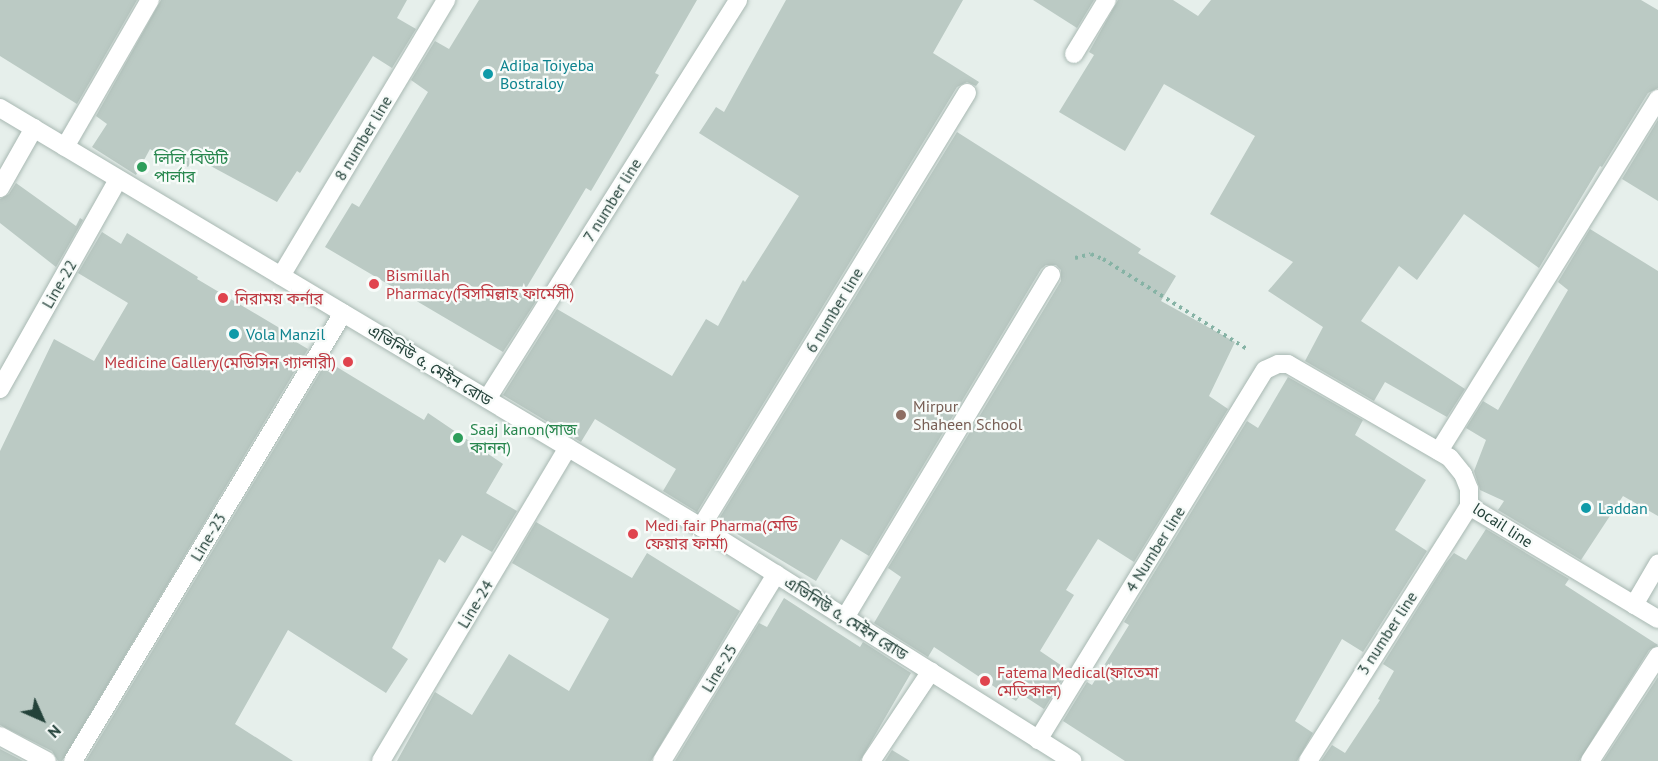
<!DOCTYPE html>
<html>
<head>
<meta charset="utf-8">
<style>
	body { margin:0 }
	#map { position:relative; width:1658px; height:761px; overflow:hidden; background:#e6efeb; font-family:"PT Sans","Noto Sans Bengali",sans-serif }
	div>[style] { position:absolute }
	.building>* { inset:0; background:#bbcac4 }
	.path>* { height:4px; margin-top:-2px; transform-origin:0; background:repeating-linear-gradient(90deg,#86b3a5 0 3px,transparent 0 7.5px) }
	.roads { filter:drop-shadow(0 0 2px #a8b8b2) drop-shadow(0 0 2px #a8b8b2) }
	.street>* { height:18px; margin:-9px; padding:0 9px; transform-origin:9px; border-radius:9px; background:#fff }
	.dots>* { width:16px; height:16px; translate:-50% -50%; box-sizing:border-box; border:3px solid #f7fbf9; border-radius:50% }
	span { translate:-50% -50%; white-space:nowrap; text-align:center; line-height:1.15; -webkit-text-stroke:4.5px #f7fbf9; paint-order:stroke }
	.culture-label { font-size:16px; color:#0d838f }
	.left { translate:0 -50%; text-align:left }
	.street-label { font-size:16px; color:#24423a }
	.leisure-label { font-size:16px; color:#27864d }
	.health-label { font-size:16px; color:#be3a42 }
	.right { translate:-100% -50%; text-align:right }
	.education-label { font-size:16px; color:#785e54 }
	.north { position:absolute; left:12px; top:689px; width:60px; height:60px; -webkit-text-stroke:4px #f7fbf9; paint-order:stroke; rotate:135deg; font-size:16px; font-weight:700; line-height:24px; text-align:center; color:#24423a }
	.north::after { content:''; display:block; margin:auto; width:21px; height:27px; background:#24423a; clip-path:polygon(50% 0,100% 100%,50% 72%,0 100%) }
</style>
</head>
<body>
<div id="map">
	<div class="building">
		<i style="clip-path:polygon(0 0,137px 0,77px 104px,0 56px)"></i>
		<i style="clip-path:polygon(161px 0,407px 0,397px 18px,416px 29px,392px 68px,373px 56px,300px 173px,297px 171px,277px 202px,194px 157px,188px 167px,156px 147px,153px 151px,150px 149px,136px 175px,92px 147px,107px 124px,96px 116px)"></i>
		<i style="clip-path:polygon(479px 0,697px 0,655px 73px,659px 75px,614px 152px,591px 191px,586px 188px,525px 290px,538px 298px,503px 352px,325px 247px,352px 203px,359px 207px,428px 92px,411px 80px,435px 41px,449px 49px)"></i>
		<i style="clip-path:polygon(786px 0,963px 0,933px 53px,979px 82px,976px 86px,967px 82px,957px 87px,697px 512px,663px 491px,676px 469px,595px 419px,581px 442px,503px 395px,557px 309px,672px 376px,706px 319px,718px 326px,743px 280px,745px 282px,799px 196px,699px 133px,716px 107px,724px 112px)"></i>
		<i style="clip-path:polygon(1033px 0,1094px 0,1077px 28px)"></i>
		<i style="clip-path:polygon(1118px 0,1173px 0,1198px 16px,1211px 0,1641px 0,1658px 10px,1658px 88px,1648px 93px,1602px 167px,1600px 166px,1539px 268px,1464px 214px,1417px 280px,1399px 266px,1361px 321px,1465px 389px,1447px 417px,1385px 382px,1374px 401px,1305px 361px,1323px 327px,1268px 291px,1293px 262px,1210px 214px,1255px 136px,1164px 84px,1125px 151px,1059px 112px,1094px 55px,1089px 52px)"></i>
		<i style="clip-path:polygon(1658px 120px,1658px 201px,1622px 179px)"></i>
		<i style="clip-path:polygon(957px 132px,1141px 249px,1138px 253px,1176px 276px,1161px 301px,1235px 342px,1209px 396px,1228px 409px,1134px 562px,1098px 539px,1066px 590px,1074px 595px,1040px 651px,1068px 670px,1044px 709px,1021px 694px,1016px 701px,934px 647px,928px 657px,874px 623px,901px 577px,888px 568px,1061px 281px,1061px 270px,1056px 265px,1046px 265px,1041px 269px,869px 556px,841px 539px,816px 581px,717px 522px)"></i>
		<i style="clip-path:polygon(16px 183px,76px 226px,80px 218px,83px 220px,56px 267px,0 223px,0 199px,9px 194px)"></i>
		<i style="clip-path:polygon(1590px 229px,1658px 271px,1658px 516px,1623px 496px,1581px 560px,1498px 510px,1504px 501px,1480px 490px,1474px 471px,1486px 440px,1466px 428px,1483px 401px,1498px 410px,1568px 290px,1558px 282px)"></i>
		<i style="clip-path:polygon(102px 232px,121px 244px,127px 233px,198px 277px,197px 279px,293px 336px,291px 339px,308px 349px,62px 761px,58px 761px,52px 751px,0 725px,0 451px,54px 339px,94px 361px,128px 303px,78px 273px)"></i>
		<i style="clip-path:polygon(327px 361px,424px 420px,428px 413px,503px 464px,486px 493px,517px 511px,492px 552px,462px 535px,445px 563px,439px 559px,392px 648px,408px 659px,386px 693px,288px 630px,235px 724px,293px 761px,86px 761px)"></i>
		<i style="clip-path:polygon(1288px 377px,1363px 420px,1355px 435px,1426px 480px,1395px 530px,1427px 551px,1363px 652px,1342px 639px,1295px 721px,1313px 733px,1297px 761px,1125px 761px,1063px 721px,1087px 682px,1092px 685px,1129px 625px,1124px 622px,1247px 421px,1258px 428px)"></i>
		<i style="clip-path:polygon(536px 522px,632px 578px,647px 553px,740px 611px,651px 761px,397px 761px,435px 692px,472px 715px,509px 654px,569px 691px,609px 619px,512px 563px)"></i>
		<i style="clip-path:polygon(1486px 529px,1569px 579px,1565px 585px,1658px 645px,1649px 650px,1579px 761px,1321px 761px,1332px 745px,1345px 753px,1380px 700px,1378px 699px,1394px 671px,1383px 664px,1446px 563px,1454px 553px,1466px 560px)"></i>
		<i style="clip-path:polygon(784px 598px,860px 647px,863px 642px,911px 673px,860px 761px,675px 761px,759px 623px,767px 627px)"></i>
		<i style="clip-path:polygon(1658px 677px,1658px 761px,1603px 761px)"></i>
		<i style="clip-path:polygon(0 749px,23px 761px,0 761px)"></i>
		<i style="clip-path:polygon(892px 750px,910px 761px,885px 761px)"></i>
	</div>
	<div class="path">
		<i style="left:1075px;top:258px;width:16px;rotate:-14deg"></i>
		<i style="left:1091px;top:254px;width:13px;rotate:23deg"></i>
		<i style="left:1103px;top:259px;width:170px;rotate:32deg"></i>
	</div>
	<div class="roads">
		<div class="street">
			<i style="left:1074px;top:54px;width:63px;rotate:-58.6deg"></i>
			<i style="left:0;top:108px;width:817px;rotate:30.87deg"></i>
			<i style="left:701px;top:527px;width:439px;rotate:32.2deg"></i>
			<i style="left:65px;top:147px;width:170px;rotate:-60deg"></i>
			<i style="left:0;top:188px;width:69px;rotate:-60.5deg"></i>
			<i style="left:281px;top:276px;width:322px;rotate:-59.1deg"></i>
			<i style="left:0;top:389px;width:240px;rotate:-60.6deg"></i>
			<i style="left:487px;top:399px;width:471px;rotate:-57.8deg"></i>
			<i style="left:1439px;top:451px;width:415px;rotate:-58.1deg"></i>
			<i style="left:701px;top:527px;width:509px;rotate:-58.5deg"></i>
			<i style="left:1634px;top:605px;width:48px;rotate:-59.7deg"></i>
			<i style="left:846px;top:616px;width:398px;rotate:-59deg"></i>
			<i style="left:0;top:736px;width:53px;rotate:28deg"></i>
			<i style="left:1038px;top:740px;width:434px;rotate:-58.5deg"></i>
			<i style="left:1265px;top:370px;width:14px;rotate:-25deg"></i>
			<i style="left:1278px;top:364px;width:10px"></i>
			<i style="left:1288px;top:364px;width:187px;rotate:30.1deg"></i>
			<i style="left:1450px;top:458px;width:21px;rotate:51deg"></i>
			<i style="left:1463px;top:474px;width:16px;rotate:68deg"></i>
			<i style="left:1469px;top:489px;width:17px;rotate:90deg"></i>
			<i style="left:1469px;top:506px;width:220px;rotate:30.9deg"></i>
			<i style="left:73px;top:761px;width:523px;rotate:-58.92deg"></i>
			<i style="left:381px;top:761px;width:365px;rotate:-59.2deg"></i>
			<i style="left:662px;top:761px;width:219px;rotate:-58.6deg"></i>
			<i style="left:871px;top:761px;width:108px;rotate:-56.3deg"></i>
			<i style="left:1308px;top:761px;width:302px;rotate:-57.7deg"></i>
			<i style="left:1590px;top:761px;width:125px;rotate:-57.1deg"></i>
		</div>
	</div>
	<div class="dots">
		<i style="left:488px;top:74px;background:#0f9aa8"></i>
		<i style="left:142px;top:167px;background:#2e9e5b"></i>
		<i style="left:374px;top:284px;background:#e0444e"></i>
		<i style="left:223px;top:298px;background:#e0444e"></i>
		<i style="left:234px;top:334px;background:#0f9aa8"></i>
		<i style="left:348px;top:362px;background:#e0444e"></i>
		<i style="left:901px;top:415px;background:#8d6e63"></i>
		<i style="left:458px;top:438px;background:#2e9e5b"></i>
		<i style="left:1586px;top:508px;background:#0f9aa8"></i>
		<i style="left:633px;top:534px;background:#e0444e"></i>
		<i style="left:985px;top:681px;background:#e0444e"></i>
	</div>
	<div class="culture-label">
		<span class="left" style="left:500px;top:74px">Adiba Toiyeba<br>Bostraloy</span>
		<span class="left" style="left:246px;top:334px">Vola Manzil</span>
		<span class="left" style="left:1598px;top:508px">Laddan</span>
	</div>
	<div class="street-label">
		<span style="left:363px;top:138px;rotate:-59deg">8 number line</span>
		<span style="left:612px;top:200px;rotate:-58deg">7 number line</span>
		<span style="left:59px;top:284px;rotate:-60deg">Line-22</span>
		<span style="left:834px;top:310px;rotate:-59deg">6 number line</span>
		<span style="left:430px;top:365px;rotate:31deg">এভিনিউ ৫, মেইন রোড</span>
		<span style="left:1503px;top:525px;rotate:33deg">locail line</span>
		<span style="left:208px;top:537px;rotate:-59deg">Line-23</span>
		<span style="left:1155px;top:549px;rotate:-58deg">4 Number line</span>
		<span style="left:475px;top:604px;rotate:-59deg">Line-24</span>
		<span style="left:846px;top:618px;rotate:32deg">এভিনিউ ৫, মেইন রোড</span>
		<span style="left:1387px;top:633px;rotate:-57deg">3 number line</span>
		<span style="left:719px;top:668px;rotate:-59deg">Line-25</span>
	</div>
	<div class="leisure-label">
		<span class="left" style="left:154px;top:167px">লিলি বিউটি<br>পার্লার</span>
		<span class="left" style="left:470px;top:438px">Saaj kanon(সাজ<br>কানন)</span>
	</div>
	<div class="health-label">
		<span class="left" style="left:386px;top:284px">Bismillah<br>Pharmacy(বিসমিল্লাহ ফার্মেসী)</span>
		<span class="left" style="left:235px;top:298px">নিরাময় কর্নার</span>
		<span class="right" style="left:336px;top:362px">Medicine Gallery(মেডিসিন গ্যালারী)</span>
		<span class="left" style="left:645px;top:534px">Medi fair Pharma(মেডি<br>ফেয়ার ফার্মা)</span>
		<span class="left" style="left:997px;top:681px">Fatema Medical(ফাতেমা<br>মেডিকাল)</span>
	</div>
	<div class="education-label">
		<span class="left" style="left:913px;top:415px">Mirpur<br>Shaheen School</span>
	</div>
	<div class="north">N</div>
</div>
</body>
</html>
